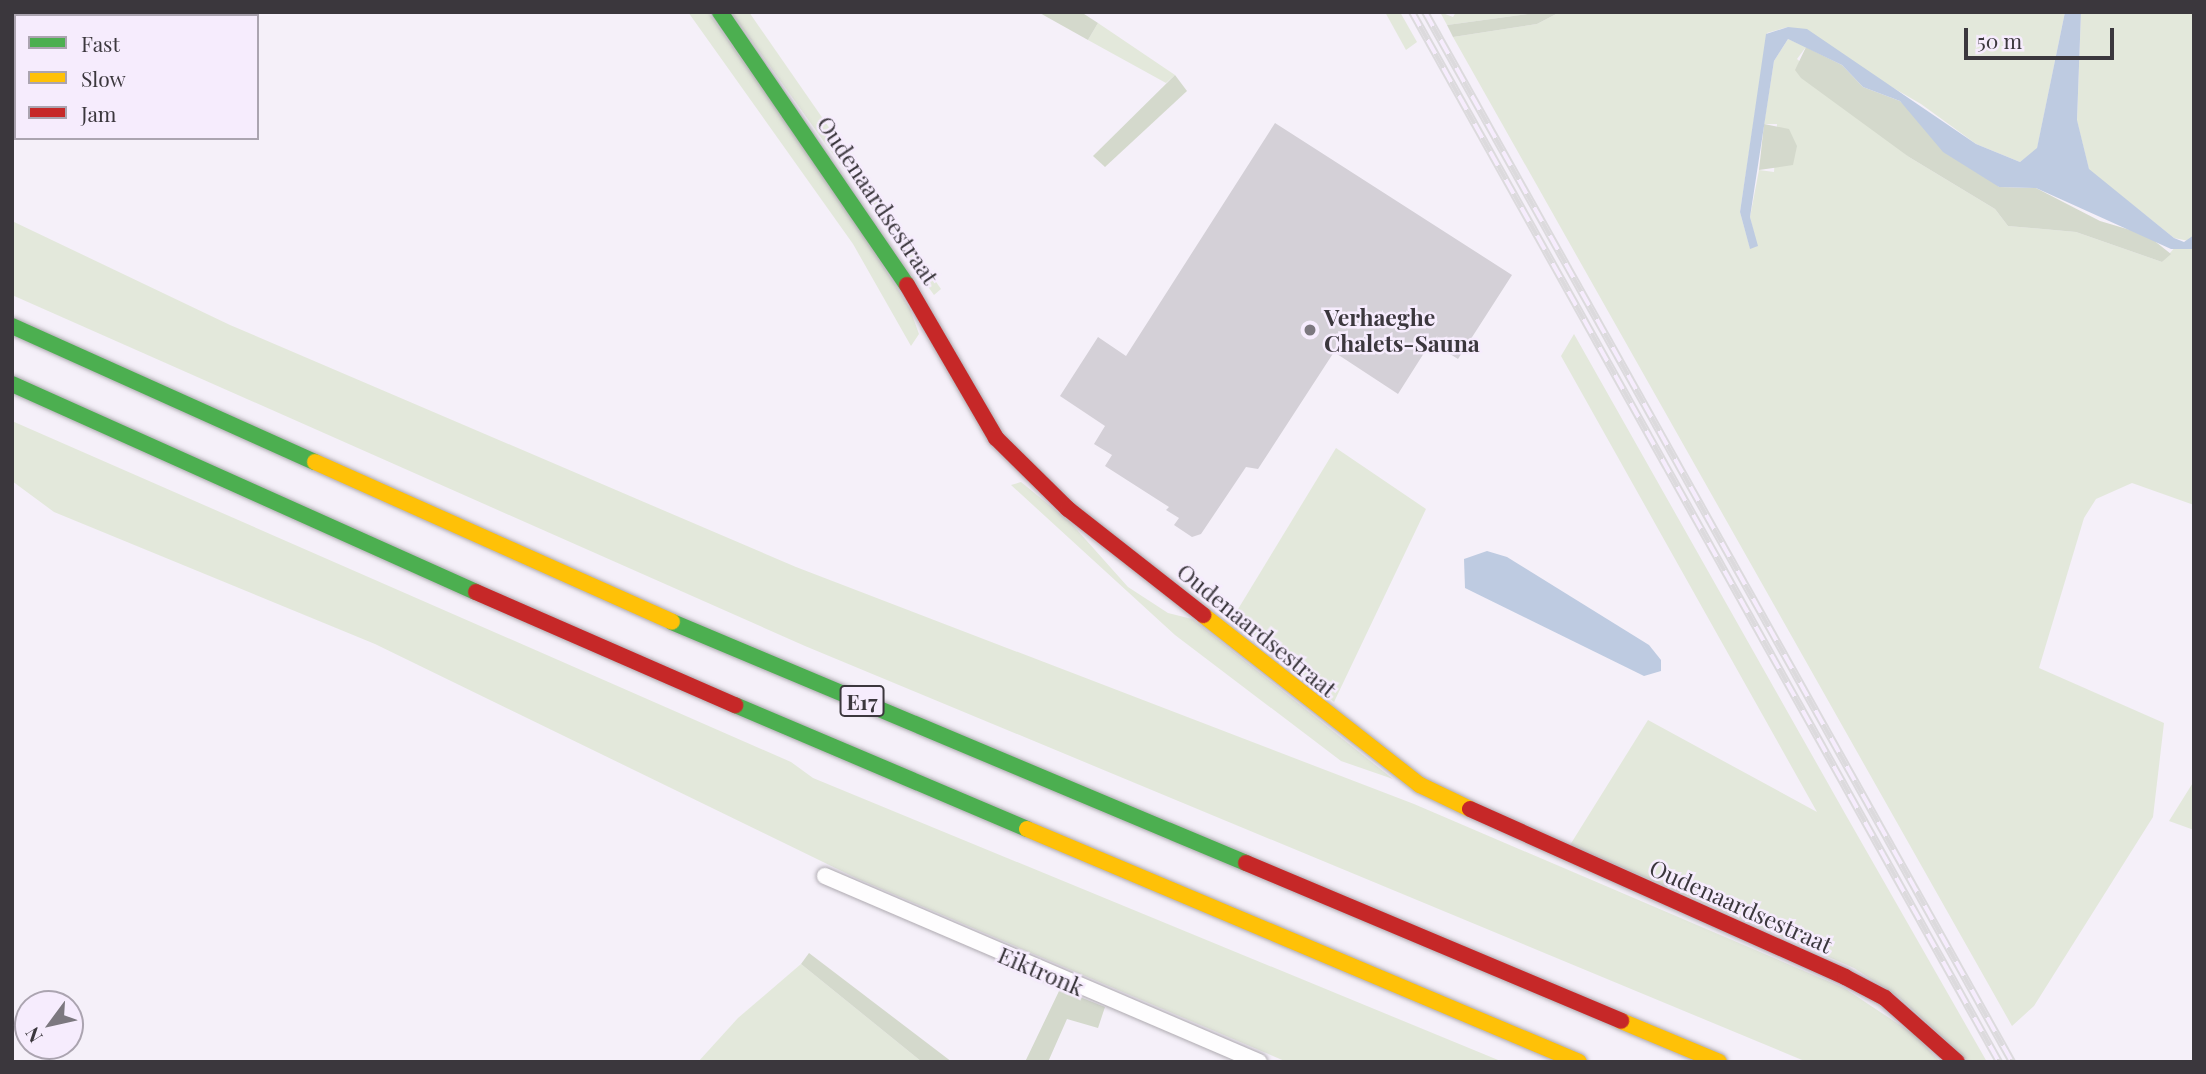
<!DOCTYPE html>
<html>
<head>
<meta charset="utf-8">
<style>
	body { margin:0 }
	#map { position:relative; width:2206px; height:1074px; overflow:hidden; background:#f5f0f9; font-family:"Playfair Display",serif }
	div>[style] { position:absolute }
	.green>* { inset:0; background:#e3e8db }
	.forest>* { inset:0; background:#d4d9cc }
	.water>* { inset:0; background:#becbe1 }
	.building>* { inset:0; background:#d4d0d7 }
	.roads { filter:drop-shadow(0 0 2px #aeaab0) drop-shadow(0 0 2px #aeaab0) }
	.street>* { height:16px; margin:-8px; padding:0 8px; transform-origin:8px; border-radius:8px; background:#fefdfe }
	.fast>* { height:16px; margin:-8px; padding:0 8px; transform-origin:8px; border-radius:8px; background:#4caf50 }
	.slow>* { height:16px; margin:-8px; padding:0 8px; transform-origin:8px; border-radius:8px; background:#ffc107 }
	.jam>* { height:16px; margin:-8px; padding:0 8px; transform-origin:8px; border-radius:8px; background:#c62828 }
	.rail>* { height:8px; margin-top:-4px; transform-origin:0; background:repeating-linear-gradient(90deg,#f6ecfd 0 16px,#dcdadd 0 32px); box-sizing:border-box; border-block:2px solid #dcdadd }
	.dots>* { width:19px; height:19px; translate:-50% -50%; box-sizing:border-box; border:4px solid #f6ecfd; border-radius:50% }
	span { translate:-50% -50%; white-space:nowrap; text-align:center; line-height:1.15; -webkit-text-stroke:5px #f6ecfd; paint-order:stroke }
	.shield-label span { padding:2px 5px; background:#f6ecfd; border:2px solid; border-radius:5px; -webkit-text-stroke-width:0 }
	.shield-label { font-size:21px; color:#3b373d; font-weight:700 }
	.street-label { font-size:23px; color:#3b373d }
	.poi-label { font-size:23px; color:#3b373d; font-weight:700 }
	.left { translate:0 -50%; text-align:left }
	.frame { position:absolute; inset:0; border:14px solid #3b373d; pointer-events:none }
	.legend { position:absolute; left:14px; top:14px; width:245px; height:126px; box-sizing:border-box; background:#f6ecfd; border:2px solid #aba4b0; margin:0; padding:9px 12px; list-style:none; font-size:21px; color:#3b373d }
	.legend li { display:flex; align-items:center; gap:14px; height:35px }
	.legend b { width:35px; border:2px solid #aba4b0 }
	.north { position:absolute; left:14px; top:990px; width:70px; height:70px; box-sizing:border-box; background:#f6ecfd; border:2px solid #aba4b0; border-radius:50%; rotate:237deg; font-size:19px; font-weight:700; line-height:28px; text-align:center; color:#3b373d }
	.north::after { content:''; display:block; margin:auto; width:24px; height:32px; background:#7c787f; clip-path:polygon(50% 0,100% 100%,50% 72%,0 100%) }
	.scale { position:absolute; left:1964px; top:28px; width:150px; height:32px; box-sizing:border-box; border:4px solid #3b373d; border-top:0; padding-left:9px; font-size:21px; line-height:24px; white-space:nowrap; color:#3b373d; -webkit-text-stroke:5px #f6ecfd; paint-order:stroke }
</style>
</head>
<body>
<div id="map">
	<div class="green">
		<i style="clip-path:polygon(688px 12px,708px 12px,840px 197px,910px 309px,919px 334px,911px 346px,853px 244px)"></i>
		<i style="clip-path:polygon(731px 12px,749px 12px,941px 289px,934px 295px)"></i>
		<i style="clip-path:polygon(1385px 12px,1400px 12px,1417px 42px,1406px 50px)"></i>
		<i style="clip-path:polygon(1440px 12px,1453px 17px,1456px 12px,1543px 12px,1447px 25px)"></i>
		<i style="clip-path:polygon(1560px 12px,2065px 12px,2037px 149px,2020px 162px,1976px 144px,1921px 104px,1788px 27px,1767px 33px,1740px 212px,1750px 248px,1757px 246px,1750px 217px,1759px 170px,1774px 172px,1777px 124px,1764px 124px,1774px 61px,1788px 39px,1806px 47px,1797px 59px,1909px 157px,1995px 209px,2008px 226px,2076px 232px,2162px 262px,2177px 245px,2194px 249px,2194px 505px,2132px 483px,2096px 499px,2084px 518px,2039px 668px,2164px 723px,2153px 817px,2034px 1006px,2012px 1026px,1453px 37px,1537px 24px)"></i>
		<i style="clip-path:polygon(2081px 12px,2194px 12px,2194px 235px,2189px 241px,2174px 238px,2089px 170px,2077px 121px)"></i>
		<i style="clip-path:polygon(1098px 23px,1175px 75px,1166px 83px,1088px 40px)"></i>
		<i style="clip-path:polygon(12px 221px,230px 325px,796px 567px,1414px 804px,1844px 988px,1915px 1035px,1940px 1062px,1807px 1062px,805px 646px,12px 295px)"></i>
		<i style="clip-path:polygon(1574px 334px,1847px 817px,1987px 1062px,1969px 1062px,1900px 998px,1854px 968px,1570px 845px,1648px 720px,1817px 812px,1561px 356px)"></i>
		<i style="clip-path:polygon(12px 421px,791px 762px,813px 778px,1503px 1062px,1287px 1062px,858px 879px,375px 644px,54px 512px,12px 481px)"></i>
		<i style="clip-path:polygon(1336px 448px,1426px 509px,1334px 702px,1232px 619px)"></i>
		<i style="clip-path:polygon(1021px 482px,1070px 522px,1128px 587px,1168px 613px,1192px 619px,1393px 779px,1341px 761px,1175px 635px,1011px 485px)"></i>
		<i style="clip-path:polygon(2194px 781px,2194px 830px,2169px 821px)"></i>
		<i style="clip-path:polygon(801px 964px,922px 1062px,698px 1062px,738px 1018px)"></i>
	</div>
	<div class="forest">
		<i style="clip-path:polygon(1038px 12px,1081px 12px,1098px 23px,1088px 40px)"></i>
		<i style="clip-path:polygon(1543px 12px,1560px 12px,1537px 24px,1453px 37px,1447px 25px)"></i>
		<i style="clip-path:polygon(1806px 47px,1842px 65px,1863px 87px,1900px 101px,1999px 187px,2036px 188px,2100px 221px,2147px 235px,2171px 254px,2162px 262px,2076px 232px,2008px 226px,1995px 209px,1909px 157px,1801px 78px,1795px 70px)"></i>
		<i style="clip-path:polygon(1175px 75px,1187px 91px,1105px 167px,1093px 156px)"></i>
		<i style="clip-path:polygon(1764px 124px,1789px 129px,1797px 146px,1793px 165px,1759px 170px)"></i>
		<i style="clip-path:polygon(809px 953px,952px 1062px,922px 1062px,801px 964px)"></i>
		<i style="clip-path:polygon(1060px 989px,1105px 1007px,1098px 1028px,1067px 1019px,1048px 1062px,1025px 1062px)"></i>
	</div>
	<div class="water">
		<i style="clip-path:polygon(2065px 12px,2081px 12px,2077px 120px,2089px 169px,2174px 238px,2184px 242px,2194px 235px,2194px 249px,2171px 249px,2036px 188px,1999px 187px,1943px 152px,1900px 101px,1863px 87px,1842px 65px,1788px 39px,1774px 61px,1750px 217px,1758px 246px,1750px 249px,1740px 212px,1766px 34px,1788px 27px,1807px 29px,1976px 144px,2020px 162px,2037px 148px)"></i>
		<i style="clip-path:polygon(1487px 551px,1507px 557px,1649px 645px,1661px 660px,1661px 671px,1644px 676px,1465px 588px,1464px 559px)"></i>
	</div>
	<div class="building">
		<i style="clip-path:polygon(1275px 123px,1512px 275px,1458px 359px,1431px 342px,1398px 394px,1334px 352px,1258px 469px,1246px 467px,1201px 534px,1192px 537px,1174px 525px,1179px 518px,1166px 510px,1169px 507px,1105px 466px,1112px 455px,1094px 444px,1105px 426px,1060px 396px,1098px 337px,1126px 356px)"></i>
	</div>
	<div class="roads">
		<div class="street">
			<i style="left:825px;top:876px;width:472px;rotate:23.2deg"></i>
		</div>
		<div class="fast">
			<i style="left:720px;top:12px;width:331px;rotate:55.6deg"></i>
			<i style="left:12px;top:326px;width:332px;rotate:24.2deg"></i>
			<i style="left:12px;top:384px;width:508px;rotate:24.15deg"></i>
			<i style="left:672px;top:622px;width:623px;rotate:22.78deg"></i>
			<i style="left:735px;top:705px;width:317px;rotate:23deg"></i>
		</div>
		<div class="slow">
			<i style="left:315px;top:462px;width:391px;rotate:24.1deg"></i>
			<i style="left:1203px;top:615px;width:276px;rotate:38.1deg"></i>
			<i style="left:1420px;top:785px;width:55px;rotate:25.6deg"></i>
			<i style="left:1027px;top:829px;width:599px;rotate:22.88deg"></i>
			<i style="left:1621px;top:1021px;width:106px;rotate:22.7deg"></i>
		</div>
		<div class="jam">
			<i style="left:907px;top:285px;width:177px;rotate:59.8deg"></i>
			<i style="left:996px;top:438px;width:101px;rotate:44.6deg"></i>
			<i style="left:1068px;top:509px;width:172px;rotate:38.1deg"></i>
			<i style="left:476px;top:592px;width:283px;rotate:23.6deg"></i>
			<i style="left:1470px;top:809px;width:411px;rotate:24.1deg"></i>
			<i style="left:1845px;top:977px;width:45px;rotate:27.7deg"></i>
			<i style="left:1885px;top:998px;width:96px;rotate:41.6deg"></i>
			<i style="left:1246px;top:863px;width:407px;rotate:22.8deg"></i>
		</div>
	</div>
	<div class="rail">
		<i style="left:1412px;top:12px;width:1203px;rotate:60.79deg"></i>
		<i style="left:1425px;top:12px;width:1203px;rotate:60.79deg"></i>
	</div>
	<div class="dots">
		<i style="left:1310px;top:330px;background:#7c787f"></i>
	</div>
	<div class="shield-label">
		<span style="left:862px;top:701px">E17</span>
	</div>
	<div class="street-label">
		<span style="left:878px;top:200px;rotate:56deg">Oudenaardsestraat</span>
		<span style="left:1257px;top:630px;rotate:39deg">Oudenaardsestraat</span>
		<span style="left:1741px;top:906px;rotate:24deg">Oudenaardsestraat</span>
		<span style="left:1041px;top:971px;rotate:23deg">Eiktronk</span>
	</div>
	<div class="poi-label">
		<span class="left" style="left:1324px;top:330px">Verhaeghe<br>Chalets-Sauna</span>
	</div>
	<div class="frame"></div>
	<ul class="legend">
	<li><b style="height:9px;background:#4caf50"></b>Fast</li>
	<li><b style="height:9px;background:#ffc107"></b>Slow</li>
	<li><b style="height:9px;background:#c62828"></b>Jam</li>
	</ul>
	<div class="north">N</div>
	<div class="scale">50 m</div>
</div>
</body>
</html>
